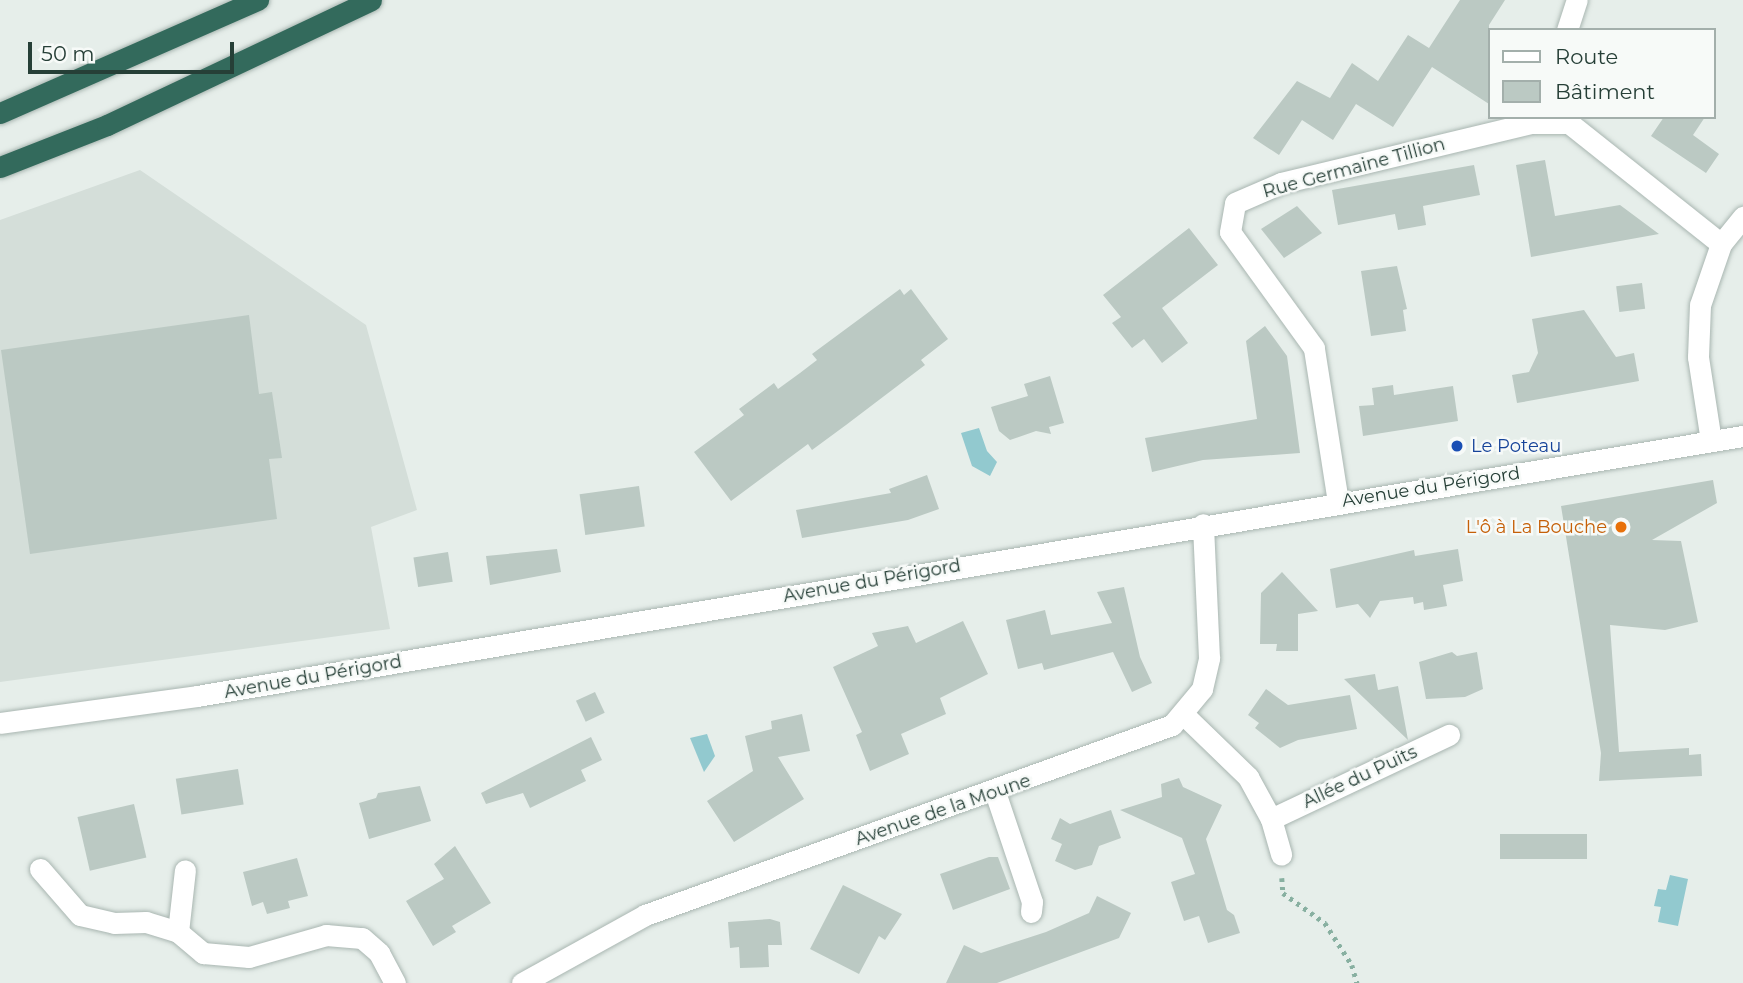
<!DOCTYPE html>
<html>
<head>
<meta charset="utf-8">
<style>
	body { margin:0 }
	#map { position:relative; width:1743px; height:983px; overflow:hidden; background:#e6eeea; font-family:Montserrat,sans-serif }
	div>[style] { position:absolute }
	.built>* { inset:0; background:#d4ded9 }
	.water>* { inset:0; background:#92c9cf }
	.building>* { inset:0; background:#bbc9c3; transform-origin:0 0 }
	.path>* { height:4.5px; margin-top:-2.25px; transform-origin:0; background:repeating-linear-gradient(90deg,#88b0a1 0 3.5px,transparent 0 8.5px) }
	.roads { filter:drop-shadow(0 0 2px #a9b6b1) drop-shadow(0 0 2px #a9b6b1) }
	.minor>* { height:21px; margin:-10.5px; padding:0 10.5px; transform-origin:10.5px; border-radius:10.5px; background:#fff }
	.highway>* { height:21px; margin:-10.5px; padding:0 10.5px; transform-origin:10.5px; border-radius:10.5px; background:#336a5c }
	.dots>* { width:19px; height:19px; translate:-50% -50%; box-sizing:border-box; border:4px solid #f7faf8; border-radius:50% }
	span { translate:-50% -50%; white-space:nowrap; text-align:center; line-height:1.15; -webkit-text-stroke:5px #f7faf8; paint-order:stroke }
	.street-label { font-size:18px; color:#263f37 }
	.transit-label { font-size:18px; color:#164399 }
	.left { translate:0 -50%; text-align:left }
	.food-label { font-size:18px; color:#c56008 }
	.right { translate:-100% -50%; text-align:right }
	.legend { position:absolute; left:1488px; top:28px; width:228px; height:91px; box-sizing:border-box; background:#f7faf8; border:2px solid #a3afab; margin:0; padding:9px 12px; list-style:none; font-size:21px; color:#263f37 }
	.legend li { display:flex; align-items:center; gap:14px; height:35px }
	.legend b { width:35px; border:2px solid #a3afab }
	.scale { position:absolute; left:28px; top:42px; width:206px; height:32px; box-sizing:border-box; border:4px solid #263f37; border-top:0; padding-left:9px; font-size:21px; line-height:24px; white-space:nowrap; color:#263f37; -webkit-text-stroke:5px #f7faf8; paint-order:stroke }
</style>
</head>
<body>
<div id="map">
	<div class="built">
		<i style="clip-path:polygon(140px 170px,366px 325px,417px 510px,371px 527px,390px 629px,0 682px,0 220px)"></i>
	</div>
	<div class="water">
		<i style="clip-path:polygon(979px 428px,987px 451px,997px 462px,990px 476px,972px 466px,961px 433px)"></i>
		<i style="clip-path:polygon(707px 734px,715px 756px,704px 772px,690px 738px)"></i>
		<i style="clip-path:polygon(1670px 875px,1688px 879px,1678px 926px,1658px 922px,1661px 907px,1654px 906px,1658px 889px,1666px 890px)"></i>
	</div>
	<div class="building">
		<i style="clip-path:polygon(1460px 0,1505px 0,1489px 25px,1489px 104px,1432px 67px,1393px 127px,1356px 104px,1333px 140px,1302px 120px,1279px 155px,1253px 138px,1297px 81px,1330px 98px,1352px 63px,1378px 81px,1408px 35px,1429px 48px)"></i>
		<i style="clip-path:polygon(1664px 117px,1705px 117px,1693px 135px,1719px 154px,1706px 173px,1651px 136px)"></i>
		<i style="clip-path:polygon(1545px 160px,1555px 216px,1620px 205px,1659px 234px,1531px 257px,1516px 165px)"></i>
		<i style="clip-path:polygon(1474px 165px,1480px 195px,1423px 206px,1426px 225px,1398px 230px,1395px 214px,1338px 225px,1332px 190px)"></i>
		<i style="clip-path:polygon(1297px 206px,1322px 233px,1284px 258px,1261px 229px)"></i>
		<i style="clip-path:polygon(1189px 228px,1218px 265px,1162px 308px,1188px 343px,1162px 363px,1144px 339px,1132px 348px,1112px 323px,1121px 317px,1103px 295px)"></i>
		<i style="clip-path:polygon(1397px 266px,1407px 309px,1403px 310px,1406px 331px,1371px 336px,1361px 271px)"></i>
		<i style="left:1642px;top:283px;width:26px;height:26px;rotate:83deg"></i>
		<i style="clip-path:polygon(900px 289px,904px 295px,911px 289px,948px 339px,921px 360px,925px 365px,846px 425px,812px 450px,808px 444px,731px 501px,694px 452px,744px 415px,739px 409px,774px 383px,778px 389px,800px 373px,817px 360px,812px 354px)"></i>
		<i style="clip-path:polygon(1584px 310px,1616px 357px,1634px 353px,1639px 381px,1517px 403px,1512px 375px,1529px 372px,1538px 353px,1532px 319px)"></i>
		<i style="clip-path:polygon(249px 315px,259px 394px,272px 392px,282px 458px,269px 459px,277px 519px,30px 554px,1px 350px)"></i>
		<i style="clip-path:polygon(1265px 326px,1287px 356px,1300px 453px,1203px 460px,1152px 472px,1145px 438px,1257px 419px,1246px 341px)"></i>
		<i style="clip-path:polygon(1050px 376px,1064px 423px,1049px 427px,1051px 434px,1036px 431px,1010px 440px,999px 431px,991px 407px,1028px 396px,1024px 384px)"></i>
		<i style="clip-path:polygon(1393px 385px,1394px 395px,1453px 386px,1458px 421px,1363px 436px,1359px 406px,1374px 405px,1372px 388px)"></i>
		<i style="clip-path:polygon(927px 475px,939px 509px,908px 520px,802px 538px,796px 510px,891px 493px,889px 489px)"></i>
		<i style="clip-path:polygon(1713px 480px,1717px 503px,1652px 540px,1681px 541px,1698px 622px,1665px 630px,1610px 625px,1619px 752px,1689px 748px,1689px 755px,1701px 754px,1702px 776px,1599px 781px,1601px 753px,1561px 506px)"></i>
		<i style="left:639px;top:486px;width:41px;height:60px;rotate:82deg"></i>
		<i style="clip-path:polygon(557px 549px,561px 572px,490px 585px,486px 556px)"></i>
		<i style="clip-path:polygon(1458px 549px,1463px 581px,1443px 585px,1447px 606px,1424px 610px,1423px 602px,1414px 604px,1413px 597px,1380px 601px,1370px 618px,1358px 604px,1336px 608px,1330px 569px,1414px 550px,1415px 556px)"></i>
		<i style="left:448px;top:552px;width:30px;height:35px;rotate:81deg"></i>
		<i style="clip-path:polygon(1282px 572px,1318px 611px,1298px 614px,1298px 651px,1276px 651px,1277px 644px,1260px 644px,1261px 593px)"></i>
		<i style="clip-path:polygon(1124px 587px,1140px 657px,1152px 683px,1132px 692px,1113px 652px,1044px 670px,1042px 663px,1018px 669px,1006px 620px,1045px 610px,1051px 635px,1112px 623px,1097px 592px)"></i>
		<i style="clip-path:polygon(963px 621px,988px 674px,940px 698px,946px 714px,901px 734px,909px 754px,870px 771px,856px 735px,862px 732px,833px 667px,878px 646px,872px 633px,908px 626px,916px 643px)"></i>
		<i style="clip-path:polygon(1452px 652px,1457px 656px,1477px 652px,1483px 689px,1465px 697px,1426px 699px,1419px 662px)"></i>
		<i style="clip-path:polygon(1375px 674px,1378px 690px,1398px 686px,1408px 740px,1344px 679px)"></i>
		<i style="clip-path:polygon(1266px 689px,1288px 705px,1350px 695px,1357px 729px,1298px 740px,1280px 748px,1255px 728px,1259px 723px,1248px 715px)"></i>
		<i style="left:595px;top:692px;width:23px;height:21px;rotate:65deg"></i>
		<i style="clip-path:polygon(802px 714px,810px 751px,778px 757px,804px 799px,734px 842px,707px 801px,753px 771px,745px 736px,772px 729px,771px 721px)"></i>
		<i style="clip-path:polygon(591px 737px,602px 760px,581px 770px,586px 781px,530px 808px,523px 793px,486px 804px,481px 793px)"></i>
		<i style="left:238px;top:769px;width:36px;height:63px;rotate:81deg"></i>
		<i style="clip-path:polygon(1179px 778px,1183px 787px,1222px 805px,1206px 839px,1227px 910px,1234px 915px,1240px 933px,1208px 943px,1199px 916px,1184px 921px,1171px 882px,1195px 874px,1182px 838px,1120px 810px,1162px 797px,1161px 784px)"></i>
		<i style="clip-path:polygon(420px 786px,431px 821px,369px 839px,359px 803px,376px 798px,378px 793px)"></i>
		<i style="left:134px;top:804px;width:55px;height:58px;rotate:77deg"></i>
		<i style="clip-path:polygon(1111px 810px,1121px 838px,1099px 846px,1092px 865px,1075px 870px,1055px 861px,1062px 844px,1051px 839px,1060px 818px,1070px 824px)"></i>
		<i style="left:1500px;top:834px;width:87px;height:25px"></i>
		<i style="clip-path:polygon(455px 846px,491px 903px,452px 926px,456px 932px,433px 946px,406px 901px,444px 879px,434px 864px)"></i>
		<i style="clip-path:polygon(989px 857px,998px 857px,1010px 889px,953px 910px,940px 874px)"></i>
		<i style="clip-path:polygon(297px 858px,308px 896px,288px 901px,290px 908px,267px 914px,263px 902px,252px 906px,243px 872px)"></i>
		<i style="clip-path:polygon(843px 885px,902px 914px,885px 940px,879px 936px,859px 974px,810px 949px)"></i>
		<i style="clip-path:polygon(1097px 896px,1131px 913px,1119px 938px,997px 983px,946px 983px,964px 945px,981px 953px,1046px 932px,1089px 913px)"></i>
		<i style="clip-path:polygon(770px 919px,780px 922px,782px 945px,768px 945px,769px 967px,740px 968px,739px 947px,730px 948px,728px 922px)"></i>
	</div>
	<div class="path">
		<i style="left:1282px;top:878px;width:15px;rotate:86deg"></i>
		<i style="left:1283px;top:893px;width:52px;rotate:35.5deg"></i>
		<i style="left:1325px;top:923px;width:50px;rotate:57.3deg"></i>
		<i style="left:1352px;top:965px;width:19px;rotate:74deg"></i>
	</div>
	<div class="roads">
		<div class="minor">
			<i style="left:1567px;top:30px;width:32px;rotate:-72deg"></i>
			<i style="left:1711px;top:441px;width:85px;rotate:-98.8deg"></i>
			<i style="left:1698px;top:357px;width:52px;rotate:-87.8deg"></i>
			<i style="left:1700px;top:305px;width:65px;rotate:-71deg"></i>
			<i style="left:1721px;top:244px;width:35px;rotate:-51deg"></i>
			<i style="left:1338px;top:502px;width:156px;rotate:-98.9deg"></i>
			<i style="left:1314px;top:348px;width:143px;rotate:-125.9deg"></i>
			<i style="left:1230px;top:232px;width:29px;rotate:-80deg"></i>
			<i style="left:1235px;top:203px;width:50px;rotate:-23.5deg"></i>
			<i style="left:1281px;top:183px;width:257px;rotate:-13.5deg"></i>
			<i style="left:1531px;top:123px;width:38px"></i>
			<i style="left:1569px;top:123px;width:194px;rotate:38.5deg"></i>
			<i style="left:1183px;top:714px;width:91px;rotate:44.1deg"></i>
			<i style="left:1248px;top:777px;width:48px;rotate:61.3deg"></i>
			<i style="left:1271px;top:819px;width:37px;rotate:74deg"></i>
			<i style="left:0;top:723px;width:199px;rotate:-7.8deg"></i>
			<i style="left:197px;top:696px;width:1568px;rotate:-9.55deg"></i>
			<i style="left:995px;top:792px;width:116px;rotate:71.4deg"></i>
			<i style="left:1032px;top:902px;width:10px;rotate:96deg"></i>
			<i style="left:1271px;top:819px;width:197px;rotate:-25.3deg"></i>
			<i style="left:40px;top:869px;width:61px;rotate:49deg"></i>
			<i style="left:80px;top:915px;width:35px;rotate:13deg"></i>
			<i style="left:114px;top:923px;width:32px;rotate:-2deg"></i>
			<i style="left:146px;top:922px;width:34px;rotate:17deg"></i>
			<i style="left:178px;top:932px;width:33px;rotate:40deg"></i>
			<i style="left:203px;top:953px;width:46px;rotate:5deg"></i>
			<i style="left:249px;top:957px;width:80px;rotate:-15.9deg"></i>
			<i style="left:326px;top:935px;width:36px;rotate:5deg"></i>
			<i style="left:362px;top:938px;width:23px;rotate:41deg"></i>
			<i style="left:379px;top:953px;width:34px;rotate:62deg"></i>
			<i style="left:178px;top:932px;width:62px;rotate:-83.6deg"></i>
			<i style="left:522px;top:983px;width:141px;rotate:-28.9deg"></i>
			<i style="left:645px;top:915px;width:560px;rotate:-19.83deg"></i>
			<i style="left:1172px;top:725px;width:47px;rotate:-50.2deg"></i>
			<i style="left:1202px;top:689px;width:32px;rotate:-77deg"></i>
			<i style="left:1209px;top:658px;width:134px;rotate:-92.6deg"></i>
		</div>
		<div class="highway">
			<i style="left:0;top:113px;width:282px;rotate:-23.7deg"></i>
			<i style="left:0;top:167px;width:115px;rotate:-21.4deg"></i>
			<i style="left:107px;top:125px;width:292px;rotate:-25.3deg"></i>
		</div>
	</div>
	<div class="dots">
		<i style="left:1457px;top:446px;background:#1a4fb4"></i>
		<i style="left:1621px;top:527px;background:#e8710a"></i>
	</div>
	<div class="street-label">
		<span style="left:1354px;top:168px;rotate:-15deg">Rue Germaine Tillion</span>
		<span style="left:1431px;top:487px;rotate:-9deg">Avenue du Périgord</span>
		<span style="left:872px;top:581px;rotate:-10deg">Avenue du Périgord</span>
		<span style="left:313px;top:677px;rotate:-10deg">Avenue du Périgord</span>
		<span style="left:1360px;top:777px;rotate:-25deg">Allée du Puits</span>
		<span style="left:943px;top:810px;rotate:-19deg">Avenue de la Moune</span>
	</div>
	<div class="transit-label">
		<span class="left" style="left:1471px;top:446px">Le Poteau</span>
	</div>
	<div class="food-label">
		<span class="right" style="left:1607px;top:527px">L'ô à La Bouche</span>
	</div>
	<ul class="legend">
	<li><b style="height:9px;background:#fff"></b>Route</li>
	<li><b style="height:19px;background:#bbc9c3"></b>Bâtiment</li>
	</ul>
	<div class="scale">50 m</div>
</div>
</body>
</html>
